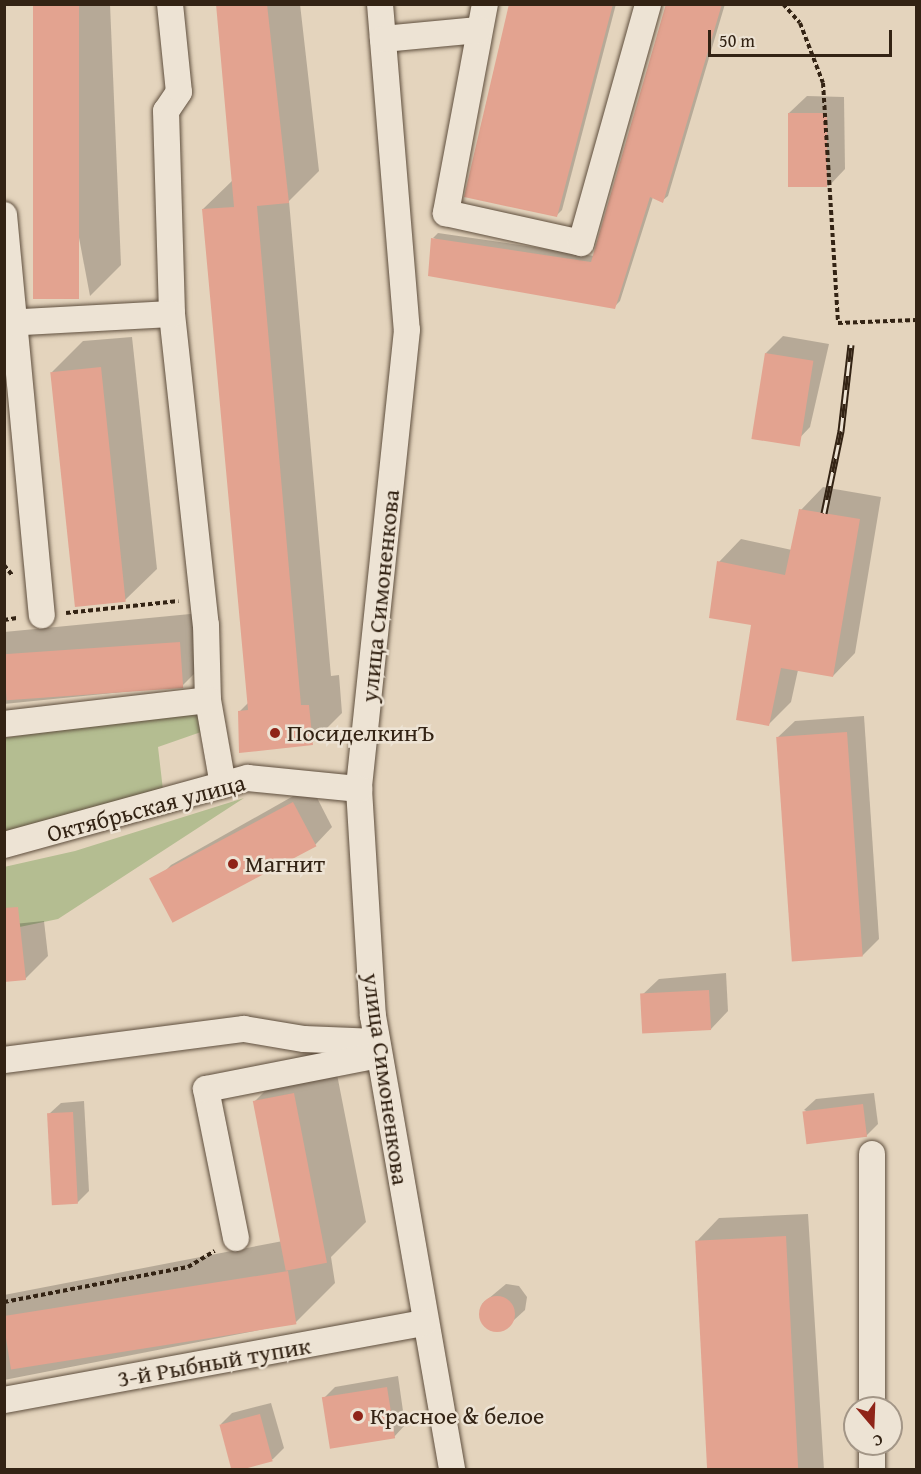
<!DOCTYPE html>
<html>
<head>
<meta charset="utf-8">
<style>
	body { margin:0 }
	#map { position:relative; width:921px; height:1474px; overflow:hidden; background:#e4d4bd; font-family:"Gentium Book Plus",serif }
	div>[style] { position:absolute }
	.green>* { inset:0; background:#b4bd91 }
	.shadow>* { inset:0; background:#0003 }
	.building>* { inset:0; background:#e3a390; transform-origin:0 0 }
	.round { border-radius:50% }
	.path>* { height:4px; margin-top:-2px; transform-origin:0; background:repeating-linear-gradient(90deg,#332314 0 4.5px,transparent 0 7.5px) }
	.roads { filter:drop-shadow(0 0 2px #5f4f3e) drop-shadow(0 0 2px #5f4f3e) }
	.minor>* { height:26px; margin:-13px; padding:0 13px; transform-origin:13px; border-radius:13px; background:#ede3d4 }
	.rail>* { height:7px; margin-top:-3.5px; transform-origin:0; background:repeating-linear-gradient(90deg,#ede3d4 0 14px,#332314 0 28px); box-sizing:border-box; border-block:2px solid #332314 }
	.dots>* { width:16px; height:16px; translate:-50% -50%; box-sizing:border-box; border:3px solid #ede3d4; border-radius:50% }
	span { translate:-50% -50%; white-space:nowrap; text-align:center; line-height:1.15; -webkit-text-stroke:5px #ede3d4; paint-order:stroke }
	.street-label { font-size:24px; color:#332314 }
	.poi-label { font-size:24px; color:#332314 }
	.left { translate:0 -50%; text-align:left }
	.frame { position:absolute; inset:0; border:6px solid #332314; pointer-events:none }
	.north { position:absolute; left:843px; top:1396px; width:60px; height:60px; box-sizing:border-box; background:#ede3d4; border:2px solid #a39687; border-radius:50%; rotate:161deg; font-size:16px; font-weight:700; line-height:24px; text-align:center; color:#332314 }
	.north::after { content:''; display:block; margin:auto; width:21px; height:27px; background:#8f2418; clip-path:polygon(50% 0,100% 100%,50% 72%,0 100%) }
	.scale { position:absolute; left:708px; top:30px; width:184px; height:27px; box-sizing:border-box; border:3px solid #332314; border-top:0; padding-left:8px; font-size:18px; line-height:21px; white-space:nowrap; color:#332314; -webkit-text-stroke:4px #ede3d4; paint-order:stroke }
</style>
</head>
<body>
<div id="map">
	<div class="green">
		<i style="clip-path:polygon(198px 708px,201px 732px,158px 747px,163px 790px,5px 832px,5px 738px)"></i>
		<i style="clip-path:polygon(244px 798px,58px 919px,5px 930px,4px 867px,75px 851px)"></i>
	</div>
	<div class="shadow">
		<i style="clip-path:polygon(35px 4px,110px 4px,121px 265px,90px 296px)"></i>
		<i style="clip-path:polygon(217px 4px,300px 4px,319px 171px,289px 201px,331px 676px,339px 675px,342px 713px,312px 743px,239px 712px,249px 702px,203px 209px,233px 180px)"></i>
		<i style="clip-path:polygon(511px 4px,616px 4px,562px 210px,557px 215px)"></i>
		<i style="clip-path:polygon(667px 4px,725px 4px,668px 196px,662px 201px,653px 197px,620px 301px,614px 307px,433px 238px,438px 233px,594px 256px)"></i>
		<i style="clip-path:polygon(807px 96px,844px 97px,845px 169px,828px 187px,789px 113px)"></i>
		<i style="clip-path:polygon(783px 336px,829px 344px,810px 427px,793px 445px,766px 353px)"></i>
		<i style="clip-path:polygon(132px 337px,157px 569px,125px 600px,52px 372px,83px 341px)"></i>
		<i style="clip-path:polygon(823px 487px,881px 497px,855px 653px,833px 676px,798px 670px,791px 702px,768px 725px,753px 624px,719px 562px,741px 539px,792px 550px,801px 510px)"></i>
		<i style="clip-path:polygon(211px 612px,213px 655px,182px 686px,4px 704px,4px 632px)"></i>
		<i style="clip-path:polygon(864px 716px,879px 939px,862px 956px,777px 738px,795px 721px)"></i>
		<i style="clip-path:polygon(311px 786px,332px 827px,315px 845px,153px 883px,171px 865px)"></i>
		<i style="clip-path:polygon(44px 921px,48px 956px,25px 979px,4px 925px)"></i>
		<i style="clip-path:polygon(726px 973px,728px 1011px,711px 1029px,641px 996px,659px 979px)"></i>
		<i style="clip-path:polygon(333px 1054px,366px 1222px,331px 1257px,335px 1283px,295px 1323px,4px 1380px,4px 1295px,283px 1241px,255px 1101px,295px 1061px)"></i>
		<i style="clip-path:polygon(874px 1093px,878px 1124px,866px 1136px,804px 1110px,816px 1099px)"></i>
		<i style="clip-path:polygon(84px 1101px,89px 1191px,77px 1203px,49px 1114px,61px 1103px)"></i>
		<i style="clip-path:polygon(808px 1214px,824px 1470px,711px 1470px,697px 1241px,719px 1218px)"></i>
		<i style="clip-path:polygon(506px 1284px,519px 1286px,527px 1297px,525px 1310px,502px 1331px,488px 1329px,480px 1318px,482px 1304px)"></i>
		<i style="clip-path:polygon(398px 1376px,405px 1425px,394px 1437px,324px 1398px,335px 1387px)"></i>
		<i style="clip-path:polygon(271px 1403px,284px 1448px,273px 1459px,236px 1470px,221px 1424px,232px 1413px)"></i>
	</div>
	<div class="building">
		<i style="left:33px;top:4px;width:46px;height:295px"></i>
		<i style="clip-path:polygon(216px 4px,267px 4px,289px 203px,257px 206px,301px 705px,309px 705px,313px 745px,239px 753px,238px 711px,248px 710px,202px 209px,234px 207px)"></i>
		<i style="clip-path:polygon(509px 4px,613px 4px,557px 217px,464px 197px)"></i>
		<i style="clip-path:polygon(666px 4px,722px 4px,663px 203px,650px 197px,615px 309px,428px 276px,431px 238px,591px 262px)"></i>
		<i style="left:788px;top:113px;width:39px;height:74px"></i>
		<i style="left:765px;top:353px;width:49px;height:87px;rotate:9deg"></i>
		<i style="left:101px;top:367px;width:236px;height:51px;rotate:84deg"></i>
		<i style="clip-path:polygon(799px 509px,860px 519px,833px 677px,781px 668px,769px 726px,736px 720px,751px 625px,709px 618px,717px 561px,785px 575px)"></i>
		<i style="left:180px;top:642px;width:46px;height:177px;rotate:86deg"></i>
		<i style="left:847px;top:732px;width:225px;height:71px;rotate:86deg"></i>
		<i style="left:293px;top:802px;width:50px;height:163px;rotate:62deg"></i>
		<i style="clip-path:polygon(18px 907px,26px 980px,4px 982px,4px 908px)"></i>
		<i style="left:709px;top:990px;width:40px;height:69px;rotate:87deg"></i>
		<i style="left:294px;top:1093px;width:173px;height:42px;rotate:79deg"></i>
		<i style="left:863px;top:1104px;width:33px;height:61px;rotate:83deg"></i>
		<i style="left:73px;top:1112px;width:92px;height:26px;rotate:87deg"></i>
		<i style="left:786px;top:1236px;width:234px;height:91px;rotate:87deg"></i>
		<i style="left:288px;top:1271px;width:54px;height:289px;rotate:81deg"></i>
		<i class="round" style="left:479px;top:1296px;width:36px;height:36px"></i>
		<i style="left:387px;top:1387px;width:52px;height:66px;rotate:81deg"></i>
		<i style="left:260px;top:1414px;width:49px;height:42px;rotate:75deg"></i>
	</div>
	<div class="path">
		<i style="left:783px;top:4px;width:25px;rotate:48deg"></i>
		<i style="left:800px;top:23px;width:64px;rotate:69deg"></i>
		<i style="left:823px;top:83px;width:240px;rotate:86.4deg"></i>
		<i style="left:838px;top:323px;width:78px;rotate:-2.2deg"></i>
		<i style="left:4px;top:565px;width:14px;rotate:51deg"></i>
		<i style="left:66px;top:613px;width:113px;rotate:-6.1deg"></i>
		<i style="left:4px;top:620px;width:13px;rotate:-9deg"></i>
		<i style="left:4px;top:1302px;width:187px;rotate:-10.8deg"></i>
		<i style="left:188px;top:1267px;width:31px;rotate:-31deg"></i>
	</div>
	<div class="roads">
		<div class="minor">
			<i style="left:170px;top:4px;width:88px;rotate:84.2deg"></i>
			<i style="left:179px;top:92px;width:23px;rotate:124deg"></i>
			<i style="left:166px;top:111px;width:203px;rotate:88.3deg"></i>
			<i style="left:172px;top:314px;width:313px;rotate:83.8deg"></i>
			<i style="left:206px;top:625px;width:75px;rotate:88.5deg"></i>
			<i style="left:208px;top:700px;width:86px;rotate:80deg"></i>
			<i style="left:380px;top:4px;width:327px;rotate:85.3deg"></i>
			<i style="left:407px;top:330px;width:462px;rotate:96deg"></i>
			<i style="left:359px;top:789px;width:227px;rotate:86.5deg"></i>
			<i style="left:373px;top:1016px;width:461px;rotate:80.1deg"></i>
			<i style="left:485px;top:4px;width:213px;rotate:100.6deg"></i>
			<i style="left:446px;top:213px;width:138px;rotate:12.5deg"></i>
			<i style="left:581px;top:243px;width:248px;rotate:-74.3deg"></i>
			<i style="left:383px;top:39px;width:96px;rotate:-5.4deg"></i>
			<i style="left:4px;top:215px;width:402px;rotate:84.6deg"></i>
			<i style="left:4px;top:323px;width:168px;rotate:-3.1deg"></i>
			<i style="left:4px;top:724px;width:205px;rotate:-6.7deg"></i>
			<i style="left:4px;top:845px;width:253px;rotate:-15.4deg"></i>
			<i style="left:248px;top:778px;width:112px;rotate:5.7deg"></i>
			<i style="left:4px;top:1060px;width:242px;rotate:-7.4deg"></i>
			<i style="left:244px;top:1029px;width:61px;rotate:9.5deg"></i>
			<i style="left:304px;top:1039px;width:73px;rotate:2.4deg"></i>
			<i style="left:236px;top:1238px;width:152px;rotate:-101.4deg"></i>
			<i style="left:206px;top:1089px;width:176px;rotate:-11.1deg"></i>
			<i style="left:4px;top:1400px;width:427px;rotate:-10.4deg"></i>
			<i style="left:872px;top:1408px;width:254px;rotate:-90deg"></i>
			<i style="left:872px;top:1470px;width:26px;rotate:-90deg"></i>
		</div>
	</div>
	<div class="rail">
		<i style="left:824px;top:513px;width:84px;rotate:-78.3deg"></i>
		<i style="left:841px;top:431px;width:87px;rotate:-83.4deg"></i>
	</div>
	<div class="dots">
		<i style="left:275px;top:733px;background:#8f2418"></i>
		<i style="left:233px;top:864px;background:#8f2418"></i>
		<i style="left:358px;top:1416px;background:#8f2418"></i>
	</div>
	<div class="street-label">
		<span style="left:380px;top:596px;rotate:-84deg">улица Симоненкова</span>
		<span style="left:146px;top:808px;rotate:-15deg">Октябрьская улица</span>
		<span style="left:386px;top:1079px;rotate:82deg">улица Симоненкова</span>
		<span style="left:214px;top:1362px;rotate:-10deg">3-й Рыбный тупик</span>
	</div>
	<div class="poi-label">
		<span class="left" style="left:287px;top:733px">ПосиделкинЪ</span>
		<span class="left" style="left:245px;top:864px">Магнит</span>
		<span class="left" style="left:370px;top:1416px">Красное &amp; белое</span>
	</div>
	<div class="frame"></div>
	<div class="north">С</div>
	<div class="scale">50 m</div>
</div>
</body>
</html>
